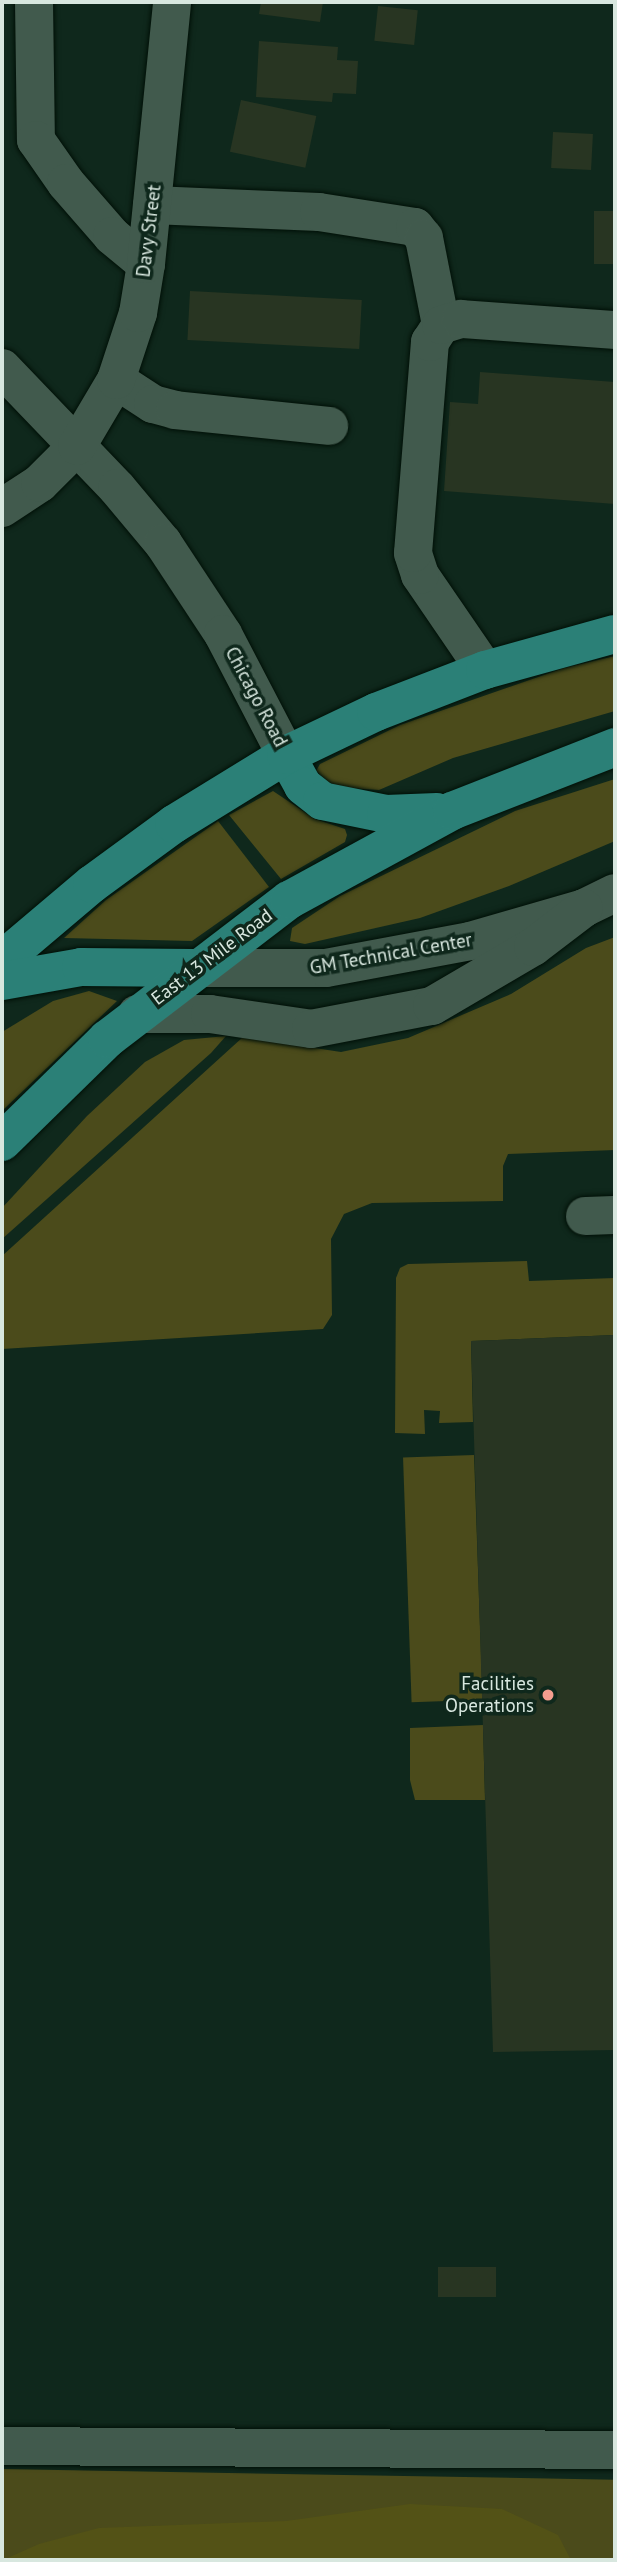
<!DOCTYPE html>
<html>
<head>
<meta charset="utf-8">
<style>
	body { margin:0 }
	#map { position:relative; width:617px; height:2562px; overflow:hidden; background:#0f281c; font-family:"PT Sans",sans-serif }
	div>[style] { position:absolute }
	.green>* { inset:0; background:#4b4b1b; transform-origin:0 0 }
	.forest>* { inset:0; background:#535216 }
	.building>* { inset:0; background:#283522; transform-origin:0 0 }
	.roads { filter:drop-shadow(0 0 2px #001007) drop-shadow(0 0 2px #001007) }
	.minor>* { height:38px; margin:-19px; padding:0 19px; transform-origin:19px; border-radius:19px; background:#415a4d }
	.major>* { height:38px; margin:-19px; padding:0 19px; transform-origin:19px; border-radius:19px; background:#2b8077 }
	.dots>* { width:19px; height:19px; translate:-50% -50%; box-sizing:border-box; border:4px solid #0f281c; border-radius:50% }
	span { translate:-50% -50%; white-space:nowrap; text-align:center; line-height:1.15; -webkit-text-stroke:7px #0f281c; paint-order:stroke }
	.street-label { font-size:19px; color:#d8e7df }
	.poi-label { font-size:19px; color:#d8e7df }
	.right { translate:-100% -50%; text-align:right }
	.frame { position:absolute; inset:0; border:4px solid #d8e7df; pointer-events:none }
</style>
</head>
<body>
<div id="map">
	<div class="green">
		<i style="clip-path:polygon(615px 656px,615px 711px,453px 758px,379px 790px,333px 787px,316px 771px,320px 764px,400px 725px,564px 668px)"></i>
		<i style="clip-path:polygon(615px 779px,615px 841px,509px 886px,420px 918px,305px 944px,290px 941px,292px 928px,340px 896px,515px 811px)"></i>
		<i style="clip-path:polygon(273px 791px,315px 819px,345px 829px,347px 835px,345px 842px,281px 879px,229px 815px)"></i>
		<i style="clip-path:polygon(218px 821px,269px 887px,192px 941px,64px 938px,106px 900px)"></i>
		<i style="clip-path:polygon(615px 937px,615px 1150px,508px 1154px,503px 1166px,503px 1201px,372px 1203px,344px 1214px,331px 1239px,332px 1315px,323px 1329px,2px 1349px,2px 1256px,243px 1037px,341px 1052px,408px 1038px,511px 994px,586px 948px)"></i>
		<i style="clip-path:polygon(89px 991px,117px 1001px,2px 1111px,2px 1032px,53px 1001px)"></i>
		<i style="clip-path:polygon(226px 1036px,211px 1053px,2px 1239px,2px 1208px,87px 1116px,145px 1062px,184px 1040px)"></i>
		<i style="clip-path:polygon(527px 1261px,529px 1281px,615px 1278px,615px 1335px,471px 1341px,473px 1422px,439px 1423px,440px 1411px,424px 1410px,425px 1434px,395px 1433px,396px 1278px,400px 1268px,408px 1264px)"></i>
		<i style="left:474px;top:1455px;width:245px;height:71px;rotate:88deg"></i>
		<i style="clip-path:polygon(483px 1725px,485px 1800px,415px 1800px,410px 1780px,410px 1728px)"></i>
		<i style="left:2px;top:2469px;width:613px;height:91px;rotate:1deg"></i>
	</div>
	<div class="forest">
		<i style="clip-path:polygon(410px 2504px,502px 2509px,558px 2535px,571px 2560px,3px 2560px,39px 2544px,99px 2528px,286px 2521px)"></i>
	</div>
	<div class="building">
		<i style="clip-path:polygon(261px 2px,323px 2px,320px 22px,259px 14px)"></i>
		<i style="left:378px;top:6px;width:40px;height:35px;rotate:6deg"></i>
		<i style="clip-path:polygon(259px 41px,338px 47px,337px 60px,358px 61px,356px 94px,333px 93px,332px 102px,256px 97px)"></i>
		<i style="left:241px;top:100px;width:77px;height:53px;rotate:12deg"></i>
		<i style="left:553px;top:132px;width:40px;height:36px;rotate:3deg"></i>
		<i style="left:594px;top:211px;width:21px;height:53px"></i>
		<i style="left:190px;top:291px;width:172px;height:49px;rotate:3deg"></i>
		<i style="clip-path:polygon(480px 372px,615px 382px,615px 504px,444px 491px,450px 402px,478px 404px)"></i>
		<i style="clip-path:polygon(615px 1335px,615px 2050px,493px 2052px,471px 1341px)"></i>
		<i style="left:438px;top:2267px;width:58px;height:30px"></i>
	</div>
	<div class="roads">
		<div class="minor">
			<i style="left:34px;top:2px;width:138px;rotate:89.2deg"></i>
			<i style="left:36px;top:140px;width:52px;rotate:55.1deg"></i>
			<i style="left:66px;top:183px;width:70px;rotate:49deg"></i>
			<i style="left:112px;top:236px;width:44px;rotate:39.5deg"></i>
			<i style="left:152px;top:205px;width:167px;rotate:2.4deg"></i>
			<i style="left:319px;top:212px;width:97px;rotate:8.9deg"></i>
			<i style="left:415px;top:227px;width:14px;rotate:51deg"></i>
			<i style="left:424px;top:238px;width:89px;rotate:78.9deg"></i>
			<i style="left:2px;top:368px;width:166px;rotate:46.2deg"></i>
			<i style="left:117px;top:488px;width:72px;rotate:50.1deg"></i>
			<i style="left:163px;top:543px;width:109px;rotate:56.6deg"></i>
			<i style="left:223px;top:634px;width:136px;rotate:62.5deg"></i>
			<i style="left:116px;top:380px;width:44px;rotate:33deg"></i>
			<i style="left:153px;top:404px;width:23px;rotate:15deg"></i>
			<i style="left:175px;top:410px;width:155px;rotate:5.9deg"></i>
			<i style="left:2px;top:508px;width:45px;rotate:-33.3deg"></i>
			<i style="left:40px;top:483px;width:52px;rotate:-45deg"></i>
			<i style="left:77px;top:446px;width:77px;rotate:-59.4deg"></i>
			<i style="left:116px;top:380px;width:71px;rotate:-71.8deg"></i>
			<i style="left:138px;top:313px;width:50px;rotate:-80.7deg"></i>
			<i style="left:146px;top:264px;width:263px;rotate:-84.3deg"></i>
			<i style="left:485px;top:670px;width:115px;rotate:-124.4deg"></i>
			<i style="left:420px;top:575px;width:23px;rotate:-108deg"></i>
			<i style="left:413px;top:553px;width:212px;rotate:-85.4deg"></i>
			<i style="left:430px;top:342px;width:20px;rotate:-57deg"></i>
			<i style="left:441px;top:325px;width:21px;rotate:-17deg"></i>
			<i style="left:461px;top:319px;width:154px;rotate:4.1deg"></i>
			<i style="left:195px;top:968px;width:131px"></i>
			<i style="left:326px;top:968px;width:147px;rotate:-10.6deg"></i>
			<i style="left:470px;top:941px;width:119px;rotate:-16.1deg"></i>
			<i style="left:584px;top:908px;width:34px;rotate:-26deg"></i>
			<i style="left:137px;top:1014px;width:73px"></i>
			<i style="left:210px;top:1014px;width:102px;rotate:8.4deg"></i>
			<i style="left:311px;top:1029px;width:123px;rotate:-10.8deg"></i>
			<i style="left:432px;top:1006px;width:117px;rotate:-30.3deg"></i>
			<i style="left:533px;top:947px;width:64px;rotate:-37.4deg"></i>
			<i style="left:585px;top:1216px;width:30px;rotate:-2deg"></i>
			<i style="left:2px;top:2446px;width:613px;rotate:0.37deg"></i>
		</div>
		<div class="major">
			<i style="left:286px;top:755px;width:35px;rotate:61deg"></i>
			<i style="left:303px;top:786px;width:24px;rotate:38deg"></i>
			<i style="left:322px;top:801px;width:65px;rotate:11.5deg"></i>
			<i style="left:386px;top:814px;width:51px;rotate:-2.2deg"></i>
			<i style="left:2px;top:960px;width:118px;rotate:-40.2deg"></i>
			<i style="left:92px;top:884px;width:102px;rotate:-36.2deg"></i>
			<i style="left:174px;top:824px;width:132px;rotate:-31.6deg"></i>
			<i style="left:286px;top:755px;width:100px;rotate:-25.5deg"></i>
			<i style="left:376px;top:712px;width:117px;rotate:-21.1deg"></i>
			<i style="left:485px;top:670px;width:135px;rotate:-15.5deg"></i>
			<i style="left:2px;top:981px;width:80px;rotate:-10deg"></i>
			<i style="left:81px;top:967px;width:114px;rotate:0.5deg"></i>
			<i style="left:2px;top:1142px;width:147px;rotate:-44.4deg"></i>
			<i style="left:107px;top:1039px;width:229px;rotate:-37.4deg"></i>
			<i style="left:289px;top:900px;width:186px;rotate:-28.6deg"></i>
			<i style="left:452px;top:811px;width:175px;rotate:-21.4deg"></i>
		</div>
	</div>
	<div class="dots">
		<i style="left:548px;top:1695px;background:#f59d8f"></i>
	</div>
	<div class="street-label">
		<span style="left:149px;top:231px;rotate:-83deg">Davy Street</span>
		<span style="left:256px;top:697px;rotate:62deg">Chicago Road</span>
		<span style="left:391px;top:954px;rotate:-10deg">GM Technical Center</span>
		<span style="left:212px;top:957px;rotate:-37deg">East 13 Mile Road</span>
	</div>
	<div class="poi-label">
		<span class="right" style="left:534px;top:1695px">Facilities<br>Operations</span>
	</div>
	<div class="frame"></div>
</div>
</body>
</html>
